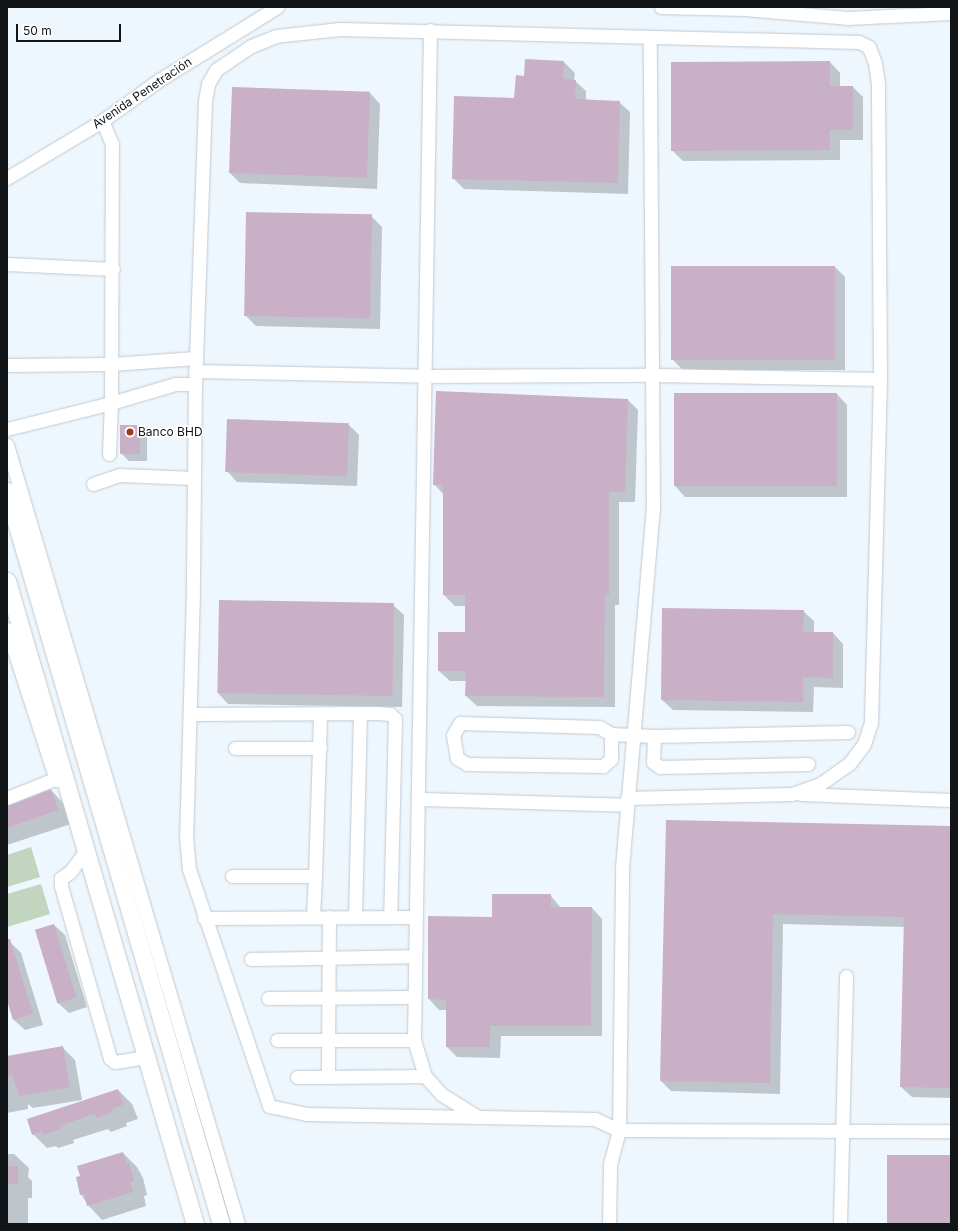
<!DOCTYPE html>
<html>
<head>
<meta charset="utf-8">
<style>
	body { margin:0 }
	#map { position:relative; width:958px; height:1231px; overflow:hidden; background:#eef7fe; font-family:Inter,sans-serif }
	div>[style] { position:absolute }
	.green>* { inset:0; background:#c1d5bf }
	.shadow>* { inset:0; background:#0003 }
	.building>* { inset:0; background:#c9b0c7; transform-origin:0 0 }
	.roads { filter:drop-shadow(0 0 1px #c1c9d0) drop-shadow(0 0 1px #c1c9d0) }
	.minor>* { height:13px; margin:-6.5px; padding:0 6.5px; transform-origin:6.5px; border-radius:6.5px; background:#fff }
	.major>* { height:17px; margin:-8.5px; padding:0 8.5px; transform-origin:8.5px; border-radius:8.5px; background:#fff }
	.dots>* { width:11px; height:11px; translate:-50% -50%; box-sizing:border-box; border:2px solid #fff; border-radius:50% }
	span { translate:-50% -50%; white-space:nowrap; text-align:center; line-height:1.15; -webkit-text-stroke:3.5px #fff; paint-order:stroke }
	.street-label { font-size:12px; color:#121518 }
	.poi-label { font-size:12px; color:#121518 }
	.left { translate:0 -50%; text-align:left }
	.frame { position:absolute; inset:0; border:8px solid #121518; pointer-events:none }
	.scale { position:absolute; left:16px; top:24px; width:105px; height:18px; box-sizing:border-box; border:2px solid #121518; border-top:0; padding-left:5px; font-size:12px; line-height:14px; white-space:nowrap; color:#121518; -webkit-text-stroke:3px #fff; paint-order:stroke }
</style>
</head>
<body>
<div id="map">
	<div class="green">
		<i style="clip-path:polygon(31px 847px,40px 877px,7px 887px,7px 855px)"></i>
		<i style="clip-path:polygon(41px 884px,50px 914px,7px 927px,7px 894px)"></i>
	</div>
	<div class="shadow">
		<i style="clip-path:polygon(526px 60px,564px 62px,575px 73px,574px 80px,586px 91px,586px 101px,619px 102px,630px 112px,628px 194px,464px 189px,453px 178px,515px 99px,525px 77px)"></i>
		<i style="clip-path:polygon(830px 62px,840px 73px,840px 87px,853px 87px,863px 97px,863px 140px,840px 140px,840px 160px,683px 161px,672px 150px)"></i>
		<i style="clip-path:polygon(370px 93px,380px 104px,377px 189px,240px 183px,230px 173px)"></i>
		<i style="clip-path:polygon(371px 216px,382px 227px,380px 329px,256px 326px,245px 315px)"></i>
		<i style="clip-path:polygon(835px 267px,845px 277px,845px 370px,683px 370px,672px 359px)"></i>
		<i style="clip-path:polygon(675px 394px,837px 394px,847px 405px,847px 497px,685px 497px,675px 486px)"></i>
		<i style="clip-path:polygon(628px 400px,638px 410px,635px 502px,619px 502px,619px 605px,615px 605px,615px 707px,477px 706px,466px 696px,467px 681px,450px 681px,439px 671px,466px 633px,466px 606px,455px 606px,444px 595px,444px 495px,434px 484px)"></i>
		<i style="clip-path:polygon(349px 425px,359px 435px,357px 486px,237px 482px,227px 471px)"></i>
		<i style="clip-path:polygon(140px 426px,147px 433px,147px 461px,129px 461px,122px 454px)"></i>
		<i style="clip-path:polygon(393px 605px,404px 615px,402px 707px,228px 704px,218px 693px)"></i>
		<i style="clip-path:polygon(803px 611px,814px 621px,814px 633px,833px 633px,843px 644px,843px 688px,814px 687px,813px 712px,673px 710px,662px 700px)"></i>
		<i style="clip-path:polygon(51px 790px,64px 804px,71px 824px,7px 845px,7px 806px)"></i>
		<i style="clip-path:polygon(667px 821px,951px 827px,951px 1098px,912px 1097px,901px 1087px,905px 927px,783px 924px,780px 1094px,671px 1091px,661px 1081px)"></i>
		<i style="clip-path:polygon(551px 896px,561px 908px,592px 908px,602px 919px,602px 1036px,501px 1036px,500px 1058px,457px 1057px,447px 1047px,447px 1010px,439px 1010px,429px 999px,429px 917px,493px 918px)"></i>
		<i style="clip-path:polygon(54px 925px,65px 935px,87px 1007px,69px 1013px,58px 1003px)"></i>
		<i style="clip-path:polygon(10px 942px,21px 953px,43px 1025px,25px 1030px,14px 1020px,7px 996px,7px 943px)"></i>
		<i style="clip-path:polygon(62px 1047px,75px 1060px,82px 1100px,33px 1108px,28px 1104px,28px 1109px,7px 1113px,7px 1057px)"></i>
		<i style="clip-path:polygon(118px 1090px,132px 1104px,138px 1119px,126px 1123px,127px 1126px,111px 1132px,108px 1129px,73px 1140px,74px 1143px,58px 1148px,56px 1146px,47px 1148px,33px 1134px)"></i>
		<i style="clip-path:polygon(123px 1153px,137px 1167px,143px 1178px,147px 1195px,144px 1196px,146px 1206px,102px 1220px,88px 1205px,81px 1194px)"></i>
		<i style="clip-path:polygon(7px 1154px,14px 1154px,29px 1168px,28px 1177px,32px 1181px,32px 1198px,28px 1198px,28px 1224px,7px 1224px)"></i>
	</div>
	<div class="building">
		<i style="clip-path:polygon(525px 59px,564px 61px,563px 79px,576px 80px,575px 99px,620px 101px,618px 183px,452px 179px,454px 96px,514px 98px,516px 75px,524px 76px)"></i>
		<i style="clip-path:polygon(830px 61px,830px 86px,853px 86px,853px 130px,830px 130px,830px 150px,671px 151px,671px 62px)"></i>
		<i style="left:232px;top:87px;width:138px;height:86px;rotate:2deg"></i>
		<i style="left:246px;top:212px;width:126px;height:104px;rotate:1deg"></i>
		<i style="left:671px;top:266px;width:164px;height:94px"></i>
		<i style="clip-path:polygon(436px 391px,628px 399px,625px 492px,609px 492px,609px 595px,605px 595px,604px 697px,465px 696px,466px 671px,438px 671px,438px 632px,465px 632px,465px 595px,443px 595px,443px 485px,433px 485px)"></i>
		<i style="left:674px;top:393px;width:163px;height:93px"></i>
		<i style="left:227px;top:419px;width:122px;height:53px;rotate:2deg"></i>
		<i style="left:140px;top:425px;width:29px;height:20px;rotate:90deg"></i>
		<i style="left:219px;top:600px;width:175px;height:93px;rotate:1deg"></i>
		<i style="clip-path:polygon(662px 608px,804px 610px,803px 632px,833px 632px,833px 678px,803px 677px,803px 702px,661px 700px)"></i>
		<i style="clip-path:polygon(51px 789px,58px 810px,7px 828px,7px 806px)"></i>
		<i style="clip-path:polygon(666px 820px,951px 826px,951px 1088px,900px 1087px,904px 917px,773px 914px,770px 1083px,660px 1081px)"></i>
		<i style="clip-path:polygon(492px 894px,551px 894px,551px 907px,592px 907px,591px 1026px,490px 1026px,490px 1047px,446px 1047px,446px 1000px,428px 999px,428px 916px,492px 917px)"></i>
		<i style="left:54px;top:924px;width:77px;height:20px;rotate:73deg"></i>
		<i style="clip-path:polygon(7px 939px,10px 939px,33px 1014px,13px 1020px,7px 1000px)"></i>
		<i style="clip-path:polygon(63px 1046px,70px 1087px,19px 1096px,12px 1075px,7px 1076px,7px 1056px)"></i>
		<i style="clip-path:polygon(118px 1089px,124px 1104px,112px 1109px,113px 1112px,96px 1118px,95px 1114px,85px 1117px,60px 1126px,61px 1129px,43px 1135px,42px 1131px,32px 1135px,27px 1119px)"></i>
		<i style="clip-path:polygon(123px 1152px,126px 1164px,129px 1163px,134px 1181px,130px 1182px,133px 1192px,87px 1206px,84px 1194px,80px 1195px,76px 1177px,80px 1176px,77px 1166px)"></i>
		<i style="left:887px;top:1155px;width:64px;height:69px"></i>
		<i style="left:7px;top:1166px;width:11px;height:18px"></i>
	</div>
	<div class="roads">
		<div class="minor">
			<i style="left:661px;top:7px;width:84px;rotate:1.4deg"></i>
			<i style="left:745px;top:9px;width:102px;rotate:5deg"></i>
			<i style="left:847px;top:18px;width:104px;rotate:-2.8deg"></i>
			<i style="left:430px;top:30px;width:1010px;rotate:90.91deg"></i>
			<i style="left:414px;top:1040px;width:38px;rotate:73deg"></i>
			<i style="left:425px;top:1076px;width:24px;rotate:48deg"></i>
			<i style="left:441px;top:1094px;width:44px;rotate:31.9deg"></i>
			<i style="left:7px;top:178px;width:111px;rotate:-31deg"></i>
			<i style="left:102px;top:121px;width:70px;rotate:-35.7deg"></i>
			<i style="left:159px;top:80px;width:139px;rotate:-31.7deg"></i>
			<i style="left:7px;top:264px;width:106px;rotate:2.7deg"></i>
			<i style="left:7px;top:365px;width:105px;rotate:-0.5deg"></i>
			<i style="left:112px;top:364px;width:84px;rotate:-4.1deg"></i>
			<i style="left:195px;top:371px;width:230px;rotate:1.2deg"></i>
			<i style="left:425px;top:376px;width:229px;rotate:-0.3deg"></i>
			<i style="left:654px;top:375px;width:226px;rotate:1deg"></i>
			<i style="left:7px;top:429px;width:107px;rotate:-14deg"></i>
			<i style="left:111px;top:403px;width:259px;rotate:-89.8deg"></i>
			<i style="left:112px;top:144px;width:25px;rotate:-113deg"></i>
			<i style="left:7px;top:445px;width:813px;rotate:73.48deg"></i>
			<i style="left:109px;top:454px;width:51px;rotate:-87.8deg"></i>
			<i style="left:111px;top:403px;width:67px;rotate:-16.5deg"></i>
			<i style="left:175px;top:384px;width:20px"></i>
			<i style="left:93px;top:484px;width:28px;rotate:-19deg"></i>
			<i style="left:119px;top:475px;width:75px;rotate:2.3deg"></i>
			<i style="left:7px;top:629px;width:159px;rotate:72deg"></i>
			<i style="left:190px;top:714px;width:187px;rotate:-0.3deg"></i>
			<i style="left:377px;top:713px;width:13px;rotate:4deg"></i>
			<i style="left:390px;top:714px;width:7px;rotate:45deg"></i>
			<i style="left:395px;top:719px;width:198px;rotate:91.4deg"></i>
			<i style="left:611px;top:734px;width:25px;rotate:90deg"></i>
			<i style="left:611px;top:759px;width:11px;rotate:139deg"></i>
			<i style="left:603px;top:766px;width:136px;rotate:-179.2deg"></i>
			<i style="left:467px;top:764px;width:12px;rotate:-149deg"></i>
			<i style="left:457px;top:758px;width:23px;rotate:-100deg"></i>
			<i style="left:453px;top:735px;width:14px;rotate:-60deg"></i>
			<i style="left:460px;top:723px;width:139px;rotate:1.6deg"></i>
			<i style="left:599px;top:727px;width:14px;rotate:30deg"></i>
			<i style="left:611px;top:734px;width:43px;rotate:2.7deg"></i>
			<i style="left:654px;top:736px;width:26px;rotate:92deg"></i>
			<i style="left:653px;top:762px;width:9px;rotate:36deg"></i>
			<i style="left:660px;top:767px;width:148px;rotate:-1.2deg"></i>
			<i style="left:654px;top:736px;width:194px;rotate:-1.2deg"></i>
			<i style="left:235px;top:748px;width:85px"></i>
			<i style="left:801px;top:794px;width:150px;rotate:2.3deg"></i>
			<i style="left:7px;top:798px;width:59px;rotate:-21.8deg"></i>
			<i style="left:627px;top:798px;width:165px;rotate:-1.4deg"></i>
			<i style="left:792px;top:794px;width:30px;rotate:-20deg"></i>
			<i style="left:820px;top:784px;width:35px;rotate:-35deg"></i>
			<i style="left:849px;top:764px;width:25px;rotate:-53deg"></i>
			<i style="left:864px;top:744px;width:23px;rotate:-72deg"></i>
			<i style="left:871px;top:722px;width:343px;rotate:-88.5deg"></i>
			<i style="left:880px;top:379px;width:295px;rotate:-90.4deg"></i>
			<i style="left:878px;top:84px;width:21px;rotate:-98deg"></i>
			<i style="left:875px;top:63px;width:17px;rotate:-111deg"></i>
			<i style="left:869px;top:47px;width:11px;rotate:-153deg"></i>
			<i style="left:859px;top:42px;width:519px;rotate:-178.57deg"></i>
			<i style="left:340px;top:29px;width:64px;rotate:173.8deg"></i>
			<i style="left:276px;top:36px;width:27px;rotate:158deg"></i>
			<i style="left:251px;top:46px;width:42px;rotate:145.6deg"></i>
			<i style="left:216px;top:70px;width:16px;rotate:120deg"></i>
			<i style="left:208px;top:84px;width:17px;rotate:100deg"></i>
			<i style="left:205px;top:101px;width:283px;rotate:92deg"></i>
			<i style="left:195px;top:384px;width:208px;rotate:90.6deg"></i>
			<i style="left:193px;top:592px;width:244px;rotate:91.6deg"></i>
			<i style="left:186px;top:836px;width:33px;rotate:85deg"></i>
			<i style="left:189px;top:869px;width:250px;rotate:71.3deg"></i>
			<i style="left:269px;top:1106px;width:39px;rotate:12deg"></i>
			<i style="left:307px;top:1114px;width:288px;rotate:1deg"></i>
			<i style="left:595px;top:1119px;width:26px;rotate:25deg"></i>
			<i style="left:619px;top:1130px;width:332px;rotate:0.2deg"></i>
			<i style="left:418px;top:799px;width:209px;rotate:1.6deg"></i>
			<i style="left:85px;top:852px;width:25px;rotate:127deg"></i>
			<i style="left:70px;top:872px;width:11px;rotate:146deg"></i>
			<i style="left:61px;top:878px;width:8px;rotate:90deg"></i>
			<i style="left:61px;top:886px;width:179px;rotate:74.1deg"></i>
			<i style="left:110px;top:1058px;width:6px;rotate:39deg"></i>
			<i style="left:115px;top:1062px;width:31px;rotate:-9deg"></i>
			<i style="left:232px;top:876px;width:83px"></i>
			<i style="left:315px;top:876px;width:163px;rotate:-88.2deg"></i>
			<i style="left:313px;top:917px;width:41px;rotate:-87.2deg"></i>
			<i style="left:329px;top:917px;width:160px;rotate:90.4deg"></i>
			<i style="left:328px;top:1077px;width:97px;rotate:-0.6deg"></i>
			<i style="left:355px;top:917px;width:204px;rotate:-88.6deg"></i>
			<i style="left:204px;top:918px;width:212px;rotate:-0.3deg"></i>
			<i style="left:251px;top:959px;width:164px;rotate:-1deg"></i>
			<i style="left:268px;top:998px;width:146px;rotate:-0.4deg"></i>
			<i style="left:277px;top:1040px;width:137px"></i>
			<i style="left:297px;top:1077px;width:31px"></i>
			<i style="left:609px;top:1224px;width:60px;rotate:-89deg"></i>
			<i style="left:610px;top:1164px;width:35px;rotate:-75deg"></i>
			<i style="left:619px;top:1130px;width:262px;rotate:-89.3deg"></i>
			<i style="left:622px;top:868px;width:360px;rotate:-85.1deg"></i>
			<i style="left:653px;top:509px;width:471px;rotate:-90.4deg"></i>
			<i style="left:840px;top:1224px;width:248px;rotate:-88.6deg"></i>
		</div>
		<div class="major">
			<i style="left:7px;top:491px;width:764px;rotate:73.72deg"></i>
			<i style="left:7px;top:581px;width:670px;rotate:73.7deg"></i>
		</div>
	</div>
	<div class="dots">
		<i style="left:130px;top:432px;background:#a03919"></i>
	</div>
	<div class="street-label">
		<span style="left:142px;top:93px;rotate:-34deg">Avenida Penetración</span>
	</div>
	<div class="poi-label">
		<span class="left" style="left:138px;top:432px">Banco BHD</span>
	</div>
	<div class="frame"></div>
	<div class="scale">50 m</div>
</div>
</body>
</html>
